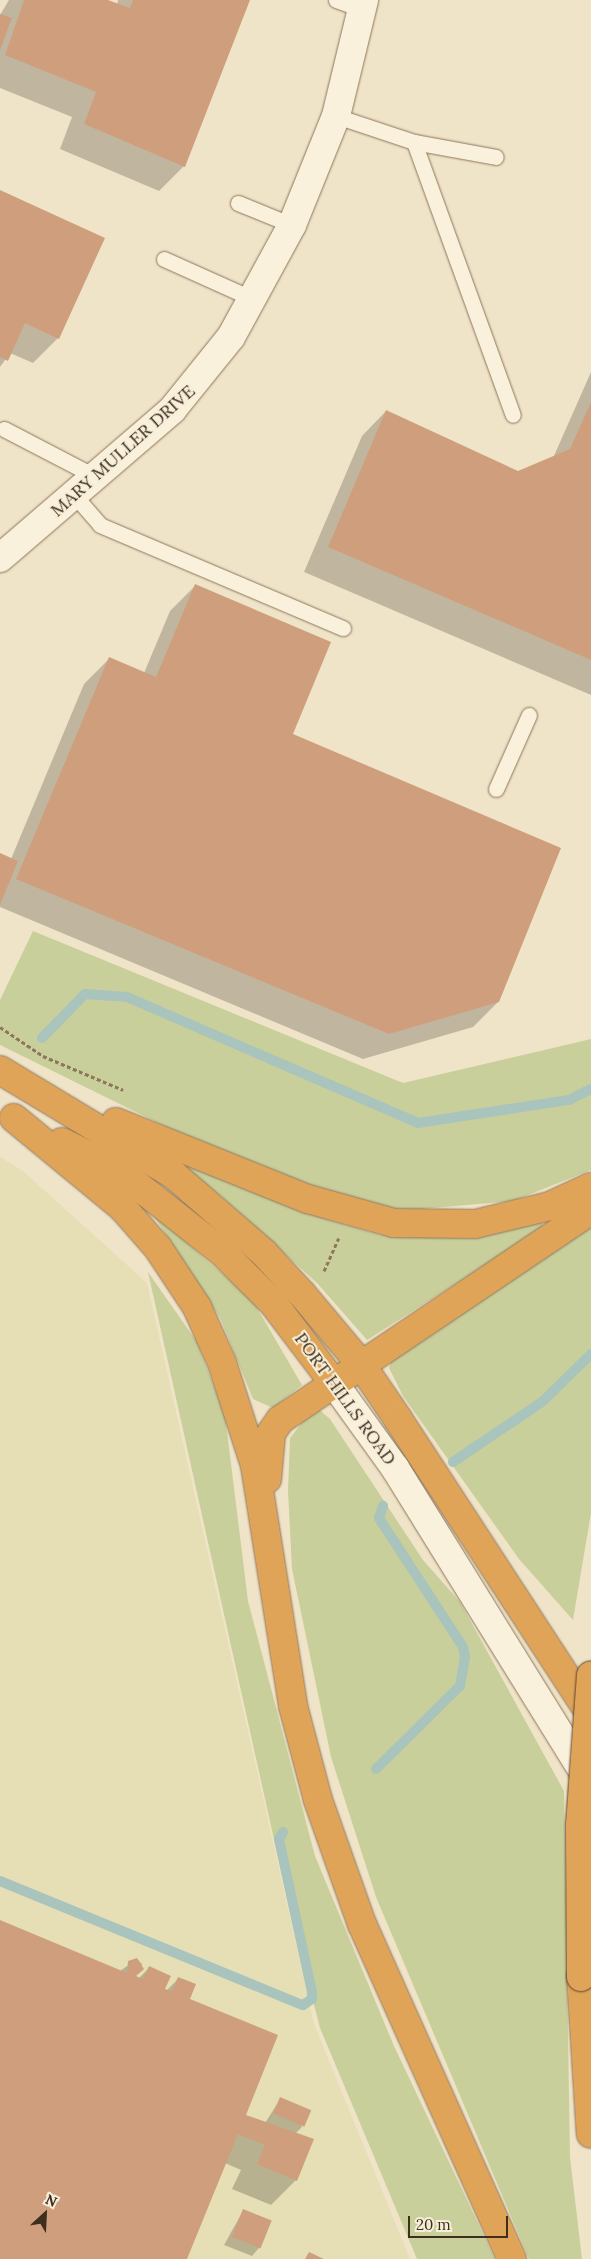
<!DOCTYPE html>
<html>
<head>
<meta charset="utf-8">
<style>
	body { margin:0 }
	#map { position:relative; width:591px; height:2259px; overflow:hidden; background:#f0e4c8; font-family:Lora,serif }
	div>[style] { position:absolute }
	.farmland>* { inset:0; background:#e6deb5 }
	.green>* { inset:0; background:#c9cf9b }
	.shadow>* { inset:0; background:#0003 }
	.stream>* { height:10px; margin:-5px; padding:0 5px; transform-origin:5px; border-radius:5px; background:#a9c4bc }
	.building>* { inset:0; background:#cf9f7d; transform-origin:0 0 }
	.path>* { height:3px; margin-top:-1.5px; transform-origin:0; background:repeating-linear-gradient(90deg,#8d765c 0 4px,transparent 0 6.5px) }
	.roads { filter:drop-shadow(0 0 1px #8d765c) drop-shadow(0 0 1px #8d765c) }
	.lane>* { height:15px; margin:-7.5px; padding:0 7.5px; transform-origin:7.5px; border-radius:7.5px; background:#faf1dc }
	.street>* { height:28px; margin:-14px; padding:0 14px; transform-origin:14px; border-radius:14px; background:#faf1dc }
	.secondary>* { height:28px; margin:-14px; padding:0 14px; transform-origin:14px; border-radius:14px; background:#faf1dc }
	.highway>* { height:28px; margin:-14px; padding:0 14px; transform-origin:14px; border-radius:14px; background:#e0a458 }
	.bridges { filter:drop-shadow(0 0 1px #5b4430) drop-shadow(0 0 1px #5b4430) }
	.highway-bridge>* { height:28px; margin:-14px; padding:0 14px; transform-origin:14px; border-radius:14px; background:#e0a458 }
	span { translate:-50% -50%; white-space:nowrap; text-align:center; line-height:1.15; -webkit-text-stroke:4px #f7eed8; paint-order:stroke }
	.street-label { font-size:18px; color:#3d2e20 }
	.north { position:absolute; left:20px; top:2189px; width:50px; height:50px; -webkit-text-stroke:4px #f7eed8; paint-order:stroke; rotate:25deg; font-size:14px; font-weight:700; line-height:20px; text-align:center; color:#3d2e20 }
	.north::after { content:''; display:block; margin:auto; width:18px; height:22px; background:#3d2e20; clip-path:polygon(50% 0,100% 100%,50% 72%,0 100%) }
	.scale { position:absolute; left:408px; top:2216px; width:100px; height:22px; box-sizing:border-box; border:2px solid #3d2e20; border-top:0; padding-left:6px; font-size:15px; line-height:18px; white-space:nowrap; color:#3d2e20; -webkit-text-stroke:4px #f7eed8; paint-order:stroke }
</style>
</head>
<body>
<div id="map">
	<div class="farmland">
		<i style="clip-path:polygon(0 1157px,23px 1171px,147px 1283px,314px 2024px,410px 2259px,0 2259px)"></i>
	</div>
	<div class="green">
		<i style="clip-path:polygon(33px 931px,403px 1083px,591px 1039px,591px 1170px,513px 1201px,398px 1211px,346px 1199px,207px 1147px,0 1045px,0 1000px)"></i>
		<i style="clip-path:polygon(178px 1159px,329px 1220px,380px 1235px,455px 1238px,541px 1222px,544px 1228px,367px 1340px,317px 1283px,222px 1197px,175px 1161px)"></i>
		<i style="clip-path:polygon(150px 1210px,253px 1301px,302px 1385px,273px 1408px,253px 1399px,220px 1318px)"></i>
		<i style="clip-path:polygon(591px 1224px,591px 1513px,573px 1620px,519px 1559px,403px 1396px,389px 1368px,391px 1361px)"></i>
		<i style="clip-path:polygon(148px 1272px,197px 1342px,225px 1415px,248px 1601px,315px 1856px,394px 2046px,495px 2259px,417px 2259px,320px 2028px,289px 1907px)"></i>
		<i style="clip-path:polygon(315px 1406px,330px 1419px,423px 1560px,460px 1602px,564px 1791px,570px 2157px,582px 2259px,529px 2259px,376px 1897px,331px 1757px,292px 1569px,288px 1491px,290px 1438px)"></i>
	</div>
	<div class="shadow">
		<i style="clip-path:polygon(9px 0,105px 0,117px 5px,118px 0,249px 0,184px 166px,159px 191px,60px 149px,72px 117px,0 88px,0 15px)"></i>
		<i style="clip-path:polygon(0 192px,58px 338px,33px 363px,10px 353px,0 367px)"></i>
		<i style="clip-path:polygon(591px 372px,591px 695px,304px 572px,362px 436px,386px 411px,518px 472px,553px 458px)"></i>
		<i style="clip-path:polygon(195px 586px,291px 735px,498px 1002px,473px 1027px,363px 1059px,0 907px,0 854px,11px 859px,84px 684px,109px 659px,144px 673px,170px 611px)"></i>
		<i style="clip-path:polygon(0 1922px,120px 1971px,137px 1959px,142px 1964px,134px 1977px,138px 1979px,149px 1968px,166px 1991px,178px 1979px,244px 2116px,265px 2123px,281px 2098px,302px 2127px,295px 2134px,296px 2180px,271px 2205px,232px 2189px,241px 2170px,225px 2163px,186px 2259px,0 2259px)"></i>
		<i style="clip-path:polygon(243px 2211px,259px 2248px,252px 2256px,224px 2245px)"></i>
	</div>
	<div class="stream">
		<i style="left:42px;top:1038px;width:62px;rotate:-45.7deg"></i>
		<i style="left:85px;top:994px;width:42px;rotate:4.1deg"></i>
		<i style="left:127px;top:997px;width:317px;rotate:23.4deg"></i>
		<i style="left:418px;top:1123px;width:153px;rotate:-8.7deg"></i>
		<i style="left:569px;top:1100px;width:25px;rotate:-27deg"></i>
		<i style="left:453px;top:1462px;width:107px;rotate:-34deg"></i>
		<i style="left:542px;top:1402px;width:69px;rotate:-44.4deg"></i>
		<i style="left:376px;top:1769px;width:118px;rotate:-44.7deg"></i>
		<i style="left:460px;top:1686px;width:29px;rotate:-80deg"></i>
		<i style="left:465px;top:1657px;width:10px;rotate:-101deg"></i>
		<i style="left:463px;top:1647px;width:154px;rotate:-123.1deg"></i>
		<i style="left:379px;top:1518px;width:13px;rotate:-72deg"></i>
		<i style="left:0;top:1881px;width:327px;rotate:22.3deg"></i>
		<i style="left:303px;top:2005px;width:11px;rotate:-34deg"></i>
		<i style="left:312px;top:1999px;width:7px;rotate:-90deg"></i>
		<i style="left:312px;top:1992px;width:157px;rotate:-102.2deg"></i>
		<i style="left:279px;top:1839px;width:8px;rotate:-60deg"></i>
	</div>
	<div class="building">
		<i style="clip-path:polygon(24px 0,108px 0,130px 8px,133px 0,250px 0,185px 167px,84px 124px,96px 92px,5px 55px)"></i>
		<i style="clip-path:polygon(0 14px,12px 18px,0 50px)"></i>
		<i style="clip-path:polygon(0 190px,105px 238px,59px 339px,25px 323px,8px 361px,0 357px)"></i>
		<i style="clip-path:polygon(591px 402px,591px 660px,328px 547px,386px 410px,518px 471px,570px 449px)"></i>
		<i style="clip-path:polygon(195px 584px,331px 642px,293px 734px,561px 848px,499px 1002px,389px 1034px,16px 879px,109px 657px,156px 677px)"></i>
		<i style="clip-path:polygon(0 853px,18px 861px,0 905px)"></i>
		<i style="clip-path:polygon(0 1920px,127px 1973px,128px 1961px,137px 1958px,144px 1969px,136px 1976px,143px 1979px,149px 1966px,171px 1976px,165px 1989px,172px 1991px,178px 1977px,196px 1984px,190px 1999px,278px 2035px,246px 2115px,314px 2139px,297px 2181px,257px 2164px,265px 2145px,238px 2134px,187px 2259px,0 2259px)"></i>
		<i style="left:280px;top:2097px;width:34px;height:18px;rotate:23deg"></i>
		<i style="left:243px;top:2209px;width:31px;height:30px;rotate:22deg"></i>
		<i style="clip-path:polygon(309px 2252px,324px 2259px,305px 2259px)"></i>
	</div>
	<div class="path">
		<i style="left:0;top:1027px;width:52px;rotate:34deg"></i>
		<i style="left:43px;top:1056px;width:87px;rotate:23deg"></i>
		<i style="left:324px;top:1271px;width:36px;rotate:-66deg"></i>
	</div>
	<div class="roads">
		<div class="lane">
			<i style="left:336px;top:0;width:30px;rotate:20deg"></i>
			<i style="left:336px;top:116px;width:82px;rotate:18.4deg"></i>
			<i style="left:414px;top:142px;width:83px;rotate:10.4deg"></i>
			<i style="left:414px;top:142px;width:290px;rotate:70.1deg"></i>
			<i style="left:238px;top:203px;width:58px;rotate:22.2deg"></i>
			<i style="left:164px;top:259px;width:98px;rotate:24.2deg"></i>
			<i style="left:4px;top:429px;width:106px;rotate:27.5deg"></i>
			<i style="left:75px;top:496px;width:38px;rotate:49deg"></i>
			<i style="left:100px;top:525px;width:264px;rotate:23deg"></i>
			<i style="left:496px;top:789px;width:81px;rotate:-66deg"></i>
		</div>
		<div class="street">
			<i style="left:0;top:558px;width:227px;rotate:-40.7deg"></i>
			<i style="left:172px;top:410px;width:94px;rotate:-51.1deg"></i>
			<i style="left:231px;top:337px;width:128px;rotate:-61.4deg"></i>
			<i style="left:292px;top:225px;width:118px;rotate:-68deg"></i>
			<i style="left:336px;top:116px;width:119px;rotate:-76.4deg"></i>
		</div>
		<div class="secondary">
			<i style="left:333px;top:1382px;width:106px;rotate:54.2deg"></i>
			<i style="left:395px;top:1468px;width:370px;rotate:58.2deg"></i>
		</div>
		<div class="highway">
			<i style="left:0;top:1070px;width:203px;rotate:31.1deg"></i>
			<i style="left:174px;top:1175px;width:119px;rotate:40.9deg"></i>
			<i style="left:264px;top:1253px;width:56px;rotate:47.2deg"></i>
			<i style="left:302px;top:1294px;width:90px;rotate:50deg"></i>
			<i style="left:360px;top:1363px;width:68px;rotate:55.8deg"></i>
			<i style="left:398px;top:1419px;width:353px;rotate:56.9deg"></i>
			<i style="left:14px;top:1118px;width:141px;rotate:39.5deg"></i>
			<i style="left:123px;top:1208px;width:53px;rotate:48.8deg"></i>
			<i style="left:158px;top:1248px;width:71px;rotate:56.5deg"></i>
			<i style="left:197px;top:1307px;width:61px;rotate:65.9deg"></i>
			<i style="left:222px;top:1363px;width:107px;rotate:72.1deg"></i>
			<i style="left:255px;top:1465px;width:244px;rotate:81deg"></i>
			<i style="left:293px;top:1706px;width:97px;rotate:75.1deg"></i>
			<i style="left:318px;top:1800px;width:132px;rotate:70.5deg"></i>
			<i style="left:362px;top:1924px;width:367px;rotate:65.9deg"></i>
			<i style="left:116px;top:1122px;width:207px;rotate:21.9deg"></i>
			<i style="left:308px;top:1199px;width:89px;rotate:15.6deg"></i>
			<i style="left:394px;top:1223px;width:81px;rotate:0.7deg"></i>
			<i style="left:475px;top:1224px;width:77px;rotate:-13.5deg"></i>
			<i style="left:550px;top:1206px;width:45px;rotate:-24.9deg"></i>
			<i style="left:62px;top:1142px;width:63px;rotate:26.6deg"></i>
			<i style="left:118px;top:1170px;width:134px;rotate:38.3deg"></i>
			<i style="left:223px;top:1253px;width:72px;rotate:45deg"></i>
			<i style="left:274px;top:1304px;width:98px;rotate:52.9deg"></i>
			<i style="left:267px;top:1479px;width:46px;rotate:-85deg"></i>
			<i style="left:271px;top:1433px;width:16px;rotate:-55deg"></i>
			<i style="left:280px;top:1420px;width:375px;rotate:-34deg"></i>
			<i style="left:581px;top:1977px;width:157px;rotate:86.4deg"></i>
		</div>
	</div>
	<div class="bridges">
		<div class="highway-bridge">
			<i style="left:581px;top:1977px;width:152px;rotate:-90.4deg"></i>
			<i style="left:580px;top:1825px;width:150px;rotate:-85.8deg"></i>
		</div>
	</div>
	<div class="street-label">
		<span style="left:123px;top:451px;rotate:-42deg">MARY MULLER DRIVE</span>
		<span style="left:345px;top:1399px;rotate:54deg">PORT HILLS ROAD</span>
	</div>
	<div class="north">N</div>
	<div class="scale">20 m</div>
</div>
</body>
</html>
